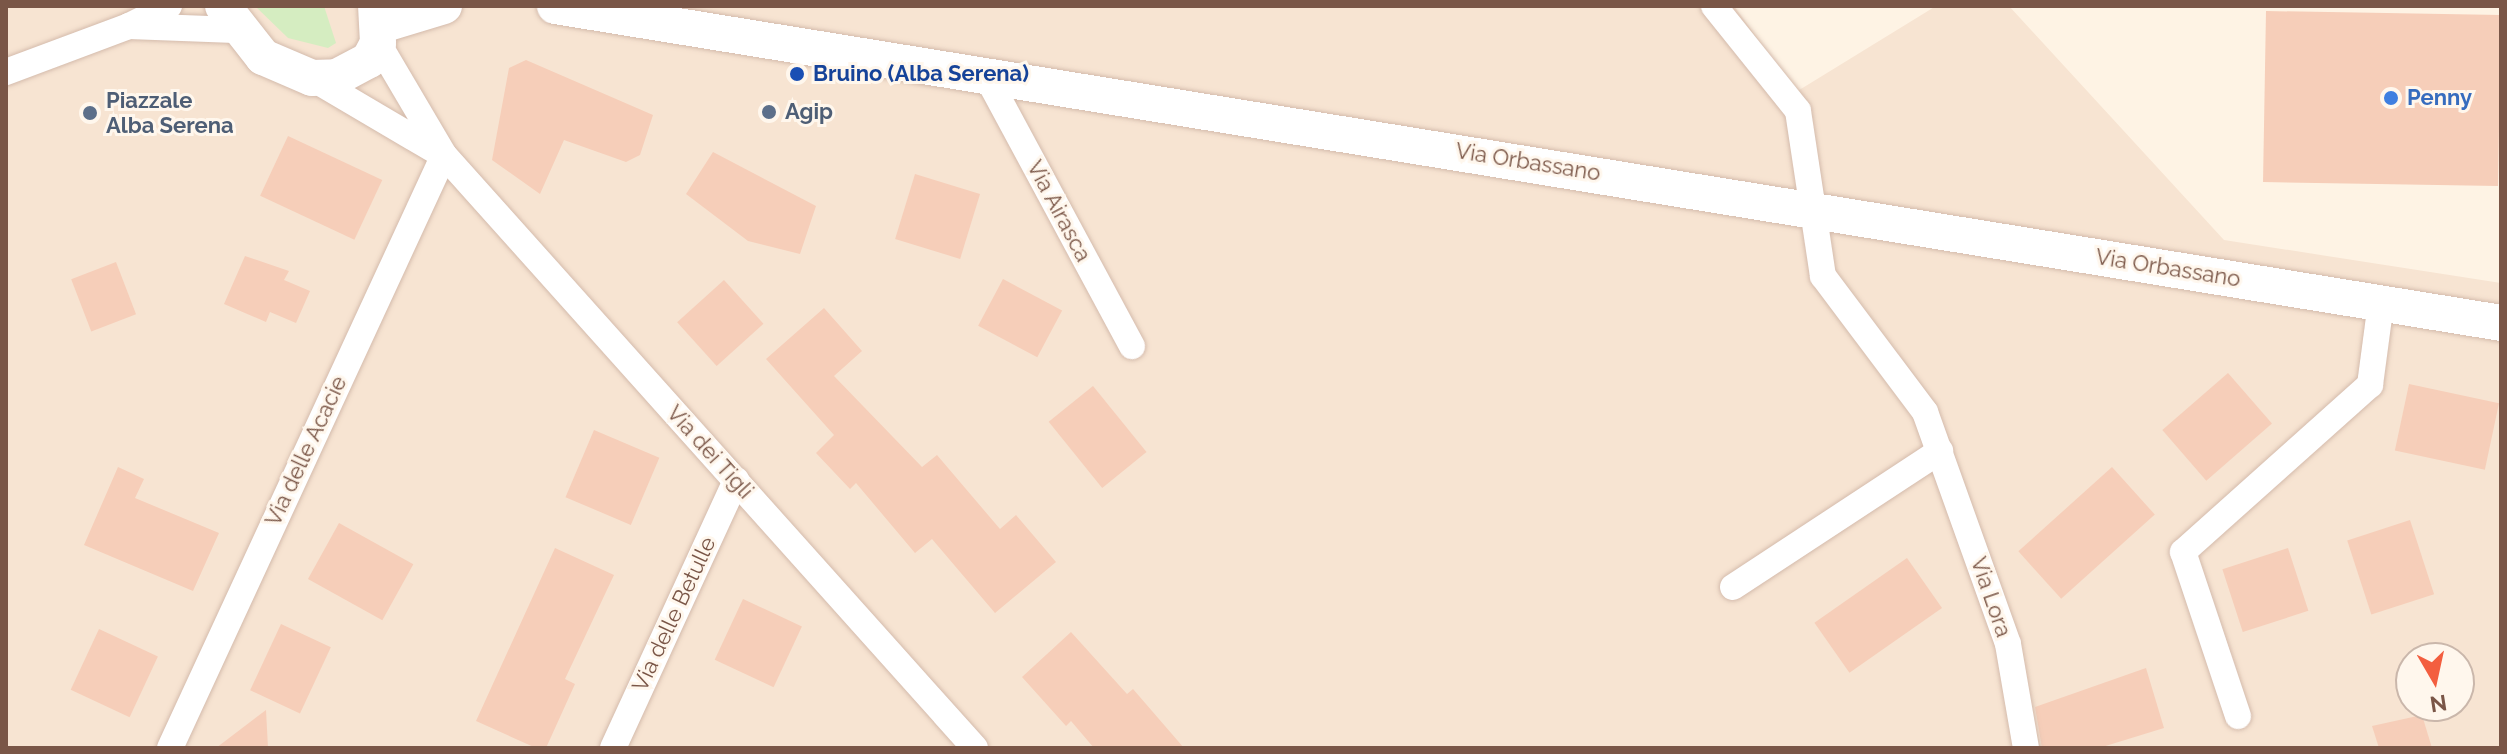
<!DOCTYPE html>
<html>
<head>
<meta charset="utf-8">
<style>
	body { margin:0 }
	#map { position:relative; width:2507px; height:754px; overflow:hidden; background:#fef3e4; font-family:Raleway,sans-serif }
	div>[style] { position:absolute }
	.residential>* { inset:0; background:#f7e4d2 }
	.green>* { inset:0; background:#d5edc1 }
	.building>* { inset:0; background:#f6ceb9; transform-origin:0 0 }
	.roads { filter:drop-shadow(0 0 2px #d4bbac) drop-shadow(0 0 2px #d4bbac) }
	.street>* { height:26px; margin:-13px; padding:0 13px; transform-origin:13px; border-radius:13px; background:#fff }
	.secondary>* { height:36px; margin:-18px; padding:0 18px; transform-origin:18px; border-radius:18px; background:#fff }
	.dots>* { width:22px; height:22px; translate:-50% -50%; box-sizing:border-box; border:4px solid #fff7ed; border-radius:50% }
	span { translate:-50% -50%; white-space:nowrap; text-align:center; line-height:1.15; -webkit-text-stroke:6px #fff7ed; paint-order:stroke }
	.transit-label { font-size:22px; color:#164399; font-weight:700 }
	.left { translate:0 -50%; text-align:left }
	.shop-label { font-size:22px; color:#366cbe; font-weight:700 }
	.service-label { font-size:22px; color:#4e5e75; font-weight:700 }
	.street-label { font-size:22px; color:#7a5647 }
	.frame { position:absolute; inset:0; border:8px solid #7a5647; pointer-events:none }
	.north { position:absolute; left:2395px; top:642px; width:80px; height:80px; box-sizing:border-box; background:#fff7ed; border:2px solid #cab7ab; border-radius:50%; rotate:171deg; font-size:22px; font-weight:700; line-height:32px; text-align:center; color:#7a5647 }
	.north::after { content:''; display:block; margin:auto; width:28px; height:36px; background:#f35e3f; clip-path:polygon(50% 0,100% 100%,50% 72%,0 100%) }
</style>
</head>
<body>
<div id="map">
	<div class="residential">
		<i style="clip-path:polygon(evenodd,6px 6px,1734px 6px,1796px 92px,1936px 6px,2009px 6px,2224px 240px,2501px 283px,2501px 748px,6px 748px,6px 6px,2411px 658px,2459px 658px,2459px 706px,2411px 706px,2411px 658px)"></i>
	</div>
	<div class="green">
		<i style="clip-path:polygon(255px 6px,324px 6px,336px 43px,328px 48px,288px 38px)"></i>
	</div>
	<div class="building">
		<i style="left:2266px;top:11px;width:235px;height:171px;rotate:1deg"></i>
		<i style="clip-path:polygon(526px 60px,653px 115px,640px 155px,626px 162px,564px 140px,540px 194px,492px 160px,509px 68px)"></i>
		<i style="left:288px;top:136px;width:104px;height:66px;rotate:25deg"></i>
		<i style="clip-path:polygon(713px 152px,816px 206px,800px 254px,748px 241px,686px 194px)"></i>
		<i style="left:915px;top:174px;width:68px;height:68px;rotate:17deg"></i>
		<i style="clip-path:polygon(245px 256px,289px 271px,284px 280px,310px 291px,296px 323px,270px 312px,266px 322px,224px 304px)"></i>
		<i style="left:116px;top:262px;width:56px;height:48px;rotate:69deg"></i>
		<i style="left:1003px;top:279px;width:67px;height:53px;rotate:28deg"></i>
		<i style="left:724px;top:280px;width:59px;height:63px;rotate:48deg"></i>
		<i style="clip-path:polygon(824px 308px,862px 351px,834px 376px,922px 467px,937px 455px,1000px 529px,1016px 515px,1056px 562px,995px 613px,932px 539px,915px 553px,856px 483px,850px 489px,816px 453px,834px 435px,766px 359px)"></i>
		<i style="left:2228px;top:373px;width:67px;height:87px;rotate:49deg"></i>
		<i style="left:2409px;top:384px;width:92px;height:68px;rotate:12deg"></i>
		<i style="left:1093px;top:386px;width:85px;height:57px;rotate:51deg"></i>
		<i style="left:594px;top:430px;width:71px;height:73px;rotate:23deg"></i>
		<i style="clip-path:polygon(118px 467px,144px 479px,135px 498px,219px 533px,193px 591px,84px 545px)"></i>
		<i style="left:2112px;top:467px;width:64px;height:126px;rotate:48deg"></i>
		<i style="left:2410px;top:520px;width:78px;height:66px;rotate:72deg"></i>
		<i style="left:339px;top:523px;width:85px;height:64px;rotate:29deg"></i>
		<i style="clip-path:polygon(555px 548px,614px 575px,565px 679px,575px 684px,546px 748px,536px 748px,476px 721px)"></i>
		<i style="left:2288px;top:548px;width:66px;height:69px;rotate:72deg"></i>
		<i style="left:1907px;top:558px;width:61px;height:113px;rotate:55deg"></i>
		<i style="left:743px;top:599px;width:65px;height:67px;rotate:25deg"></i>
		<i style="left:281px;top:624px;width:55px;height:73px;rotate:25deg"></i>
		<i style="left:99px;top:629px;width:65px;height:67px;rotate:25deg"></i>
		<i style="clip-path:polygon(1071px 632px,1127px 694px,1133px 689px,1184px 748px,1094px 748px,1071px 721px,1066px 726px,1022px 677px)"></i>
		<i style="clip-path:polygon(2146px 668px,2164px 728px,2099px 748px,2042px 748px,2035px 707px)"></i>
		<i style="clip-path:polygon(266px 710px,268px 748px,216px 748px)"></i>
		<i style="clip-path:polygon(2422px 715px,2432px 748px,2379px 748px,2372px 726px)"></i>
	</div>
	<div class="roads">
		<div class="street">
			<i style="left:169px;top:6px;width:45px;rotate:153.4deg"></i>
			<i style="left:129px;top:26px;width:106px;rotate:2.2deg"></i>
			<i style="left:1714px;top:6px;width:134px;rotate:51.3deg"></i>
			<i style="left:1798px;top:111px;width:167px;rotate:81.4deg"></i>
			<i style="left:1823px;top:276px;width:170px;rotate:53.1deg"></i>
			<i style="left:1925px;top:412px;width:246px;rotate:70.3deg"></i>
			<i style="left:2008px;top:644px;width:106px;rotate:80.2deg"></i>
			<i style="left:378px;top:43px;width:130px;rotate:59.5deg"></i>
			<i style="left:444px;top:155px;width:796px;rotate:48.16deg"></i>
			<i style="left:6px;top:72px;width:131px;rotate:-20.5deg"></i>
			<i style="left:986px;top:75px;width:308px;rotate:61.7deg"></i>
			<i style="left:312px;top:78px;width:150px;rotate:30.5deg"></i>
			<i style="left:1733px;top:587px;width:248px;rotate:-33.3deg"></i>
			<i style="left:2238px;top:716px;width:173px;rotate:-108.5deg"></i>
			<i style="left:2183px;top:552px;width:251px;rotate:-41.8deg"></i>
			<i style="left:2370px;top:385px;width:83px;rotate:-82.4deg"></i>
			<i style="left:170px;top:748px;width:653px;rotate:-65.2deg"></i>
			<i style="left:613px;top:748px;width:295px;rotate:-65.3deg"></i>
		</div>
		<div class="secondary">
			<i style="left:223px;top:6px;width:65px;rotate:51.9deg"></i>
			<i style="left:263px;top:57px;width:53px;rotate:23.2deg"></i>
			<i style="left:312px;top:78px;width:25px;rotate:-2deg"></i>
			<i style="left:337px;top:77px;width:36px;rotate:-28deg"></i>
			<i style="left:369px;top:60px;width:19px;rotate:-62deg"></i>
			<i style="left:378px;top:43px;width:37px;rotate:-93deg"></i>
			<i style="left:555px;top:6px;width:1972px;rotate:9.25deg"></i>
			<i style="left:378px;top:26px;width:69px;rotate:-16.9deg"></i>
		</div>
	</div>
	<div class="dots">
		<i style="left:797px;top:74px;background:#1a4fb4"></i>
		<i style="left:2391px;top:98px;background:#3f7fe0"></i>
		<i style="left:769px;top:112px;background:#5c6f8a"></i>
		<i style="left:90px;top:113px;background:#5c6f8a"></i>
	</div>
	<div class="transit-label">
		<span class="left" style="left:813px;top:74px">Bruino (Alba Serena)</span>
	</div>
	<div class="shop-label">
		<span class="left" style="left:2407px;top:98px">Penny</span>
	</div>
	<div class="service-label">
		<span class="left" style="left:106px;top:113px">Piazzale<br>Alba Serena</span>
		<span class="left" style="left:785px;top:112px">Agip</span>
	</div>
	<div class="street-label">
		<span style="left:1528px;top:162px;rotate:9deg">Via Orbassano</span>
		<span style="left:1059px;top:211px;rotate:62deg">Via Airasca</span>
		<span style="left:2168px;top:268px;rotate:9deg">Via Orbassano</span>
		<span style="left:306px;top:451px;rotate:-65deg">Via delle Acacie</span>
		<span style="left:710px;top:452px;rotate:48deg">Via dei Tigli</span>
		<span style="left:1991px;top:597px;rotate:71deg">Via Lora</span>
		<span style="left:674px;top:614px;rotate:-65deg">Via delle Betulle</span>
	</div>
	<div class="frame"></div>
	<div class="north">N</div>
</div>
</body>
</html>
